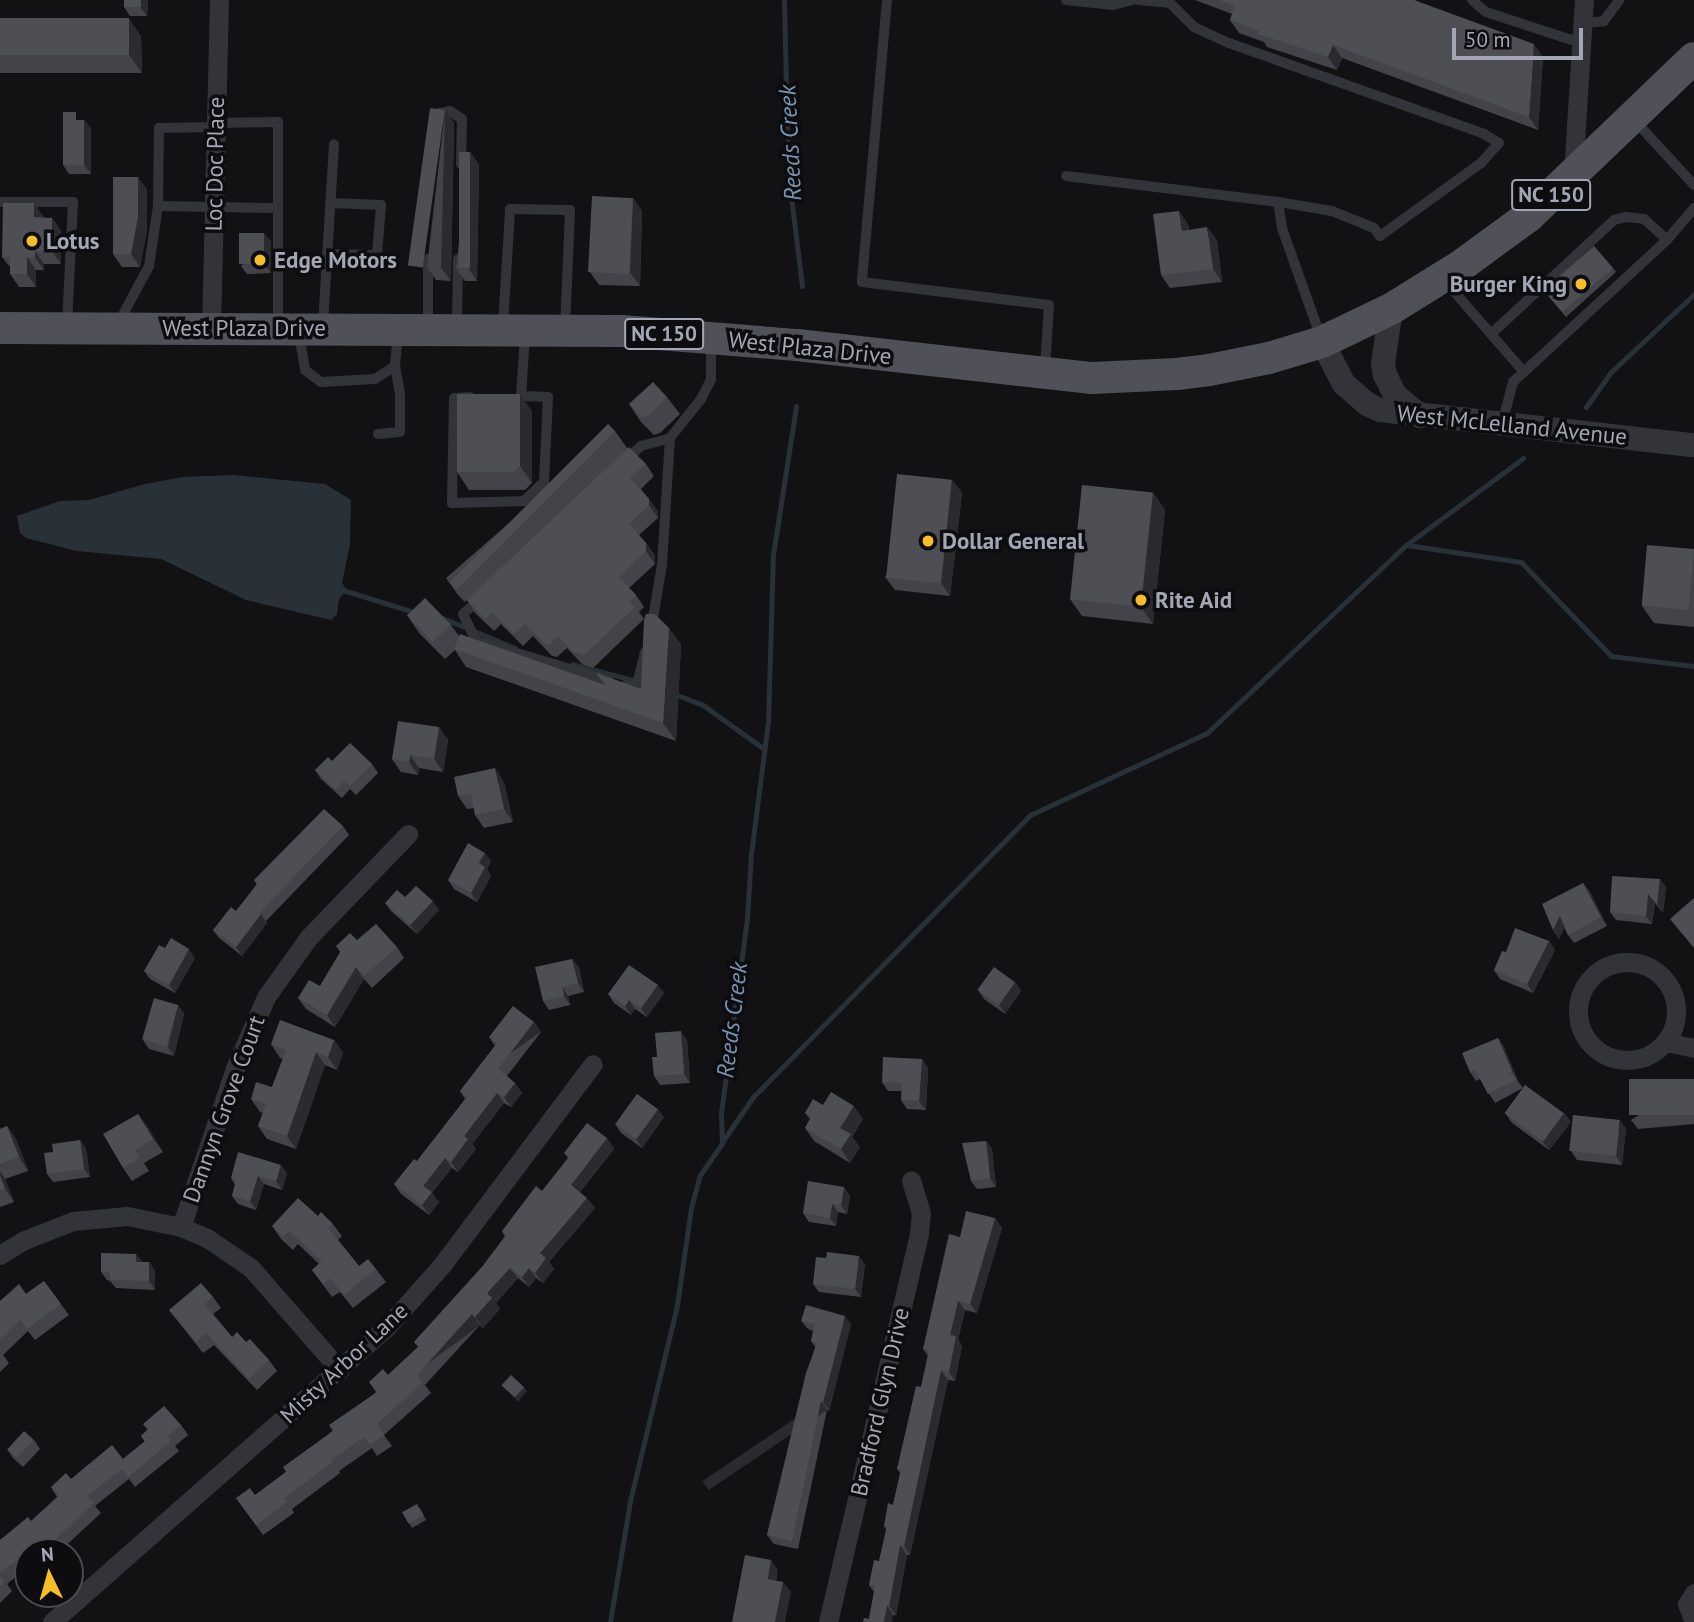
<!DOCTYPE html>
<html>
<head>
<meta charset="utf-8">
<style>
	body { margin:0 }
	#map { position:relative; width:1694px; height:1622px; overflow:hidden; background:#121214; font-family:"PT Sans",sans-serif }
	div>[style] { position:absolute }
	.water>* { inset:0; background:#283038 }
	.stream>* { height:5px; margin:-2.5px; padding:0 2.5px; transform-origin:2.5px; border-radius:2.5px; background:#283038 }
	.service>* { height:10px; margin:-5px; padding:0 5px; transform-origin:5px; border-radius:5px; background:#333439 }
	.minor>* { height:19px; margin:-9.5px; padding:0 9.5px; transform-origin:9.5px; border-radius:9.5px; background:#333439 }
	.minor>.ring { margin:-9.5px; padding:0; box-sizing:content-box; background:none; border:19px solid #333439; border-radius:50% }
	.tertiary>* { height:24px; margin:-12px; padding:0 12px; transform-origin:12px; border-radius:12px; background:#333439 }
	.primary>* { height:32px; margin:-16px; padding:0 16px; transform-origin:16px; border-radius:16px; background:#4f5058 }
	.wall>* { inset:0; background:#434349 }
	.shaded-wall>* { inset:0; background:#2b2b2f; transform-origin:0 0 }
	.building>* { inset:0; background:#4e4e55; transform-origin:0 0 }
	.dots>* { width:19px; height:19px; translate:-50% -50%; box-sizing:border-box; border:4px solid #0d0d0f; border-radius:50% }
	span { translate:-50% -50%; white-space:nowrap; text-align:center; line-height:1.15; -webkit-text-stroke:7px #0d0d0f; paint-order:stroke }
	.shield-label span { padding:2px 5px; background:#0d0d0f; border:2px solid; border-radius:5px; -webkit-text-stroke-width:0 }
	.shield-label { font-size:21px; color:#a3a7b5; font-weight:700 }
	.street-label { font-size:23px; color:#a3a7b5 }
	.poi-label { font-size:23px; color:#a3a7b5; font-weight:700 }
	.left { translate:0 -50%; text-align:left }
	.right { translate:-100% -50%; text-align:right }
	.water-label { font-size:24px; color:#7893b2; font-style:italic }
	.north { position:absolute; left:14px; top:1538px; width:70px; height:70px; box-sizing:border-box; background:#0d0d0f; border:2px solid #494b51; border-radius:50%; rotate:355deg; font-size:19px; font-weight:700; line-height:28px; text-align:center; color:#a3a7b5 }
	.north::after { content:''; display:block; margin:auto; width:24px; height:32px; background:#f7be27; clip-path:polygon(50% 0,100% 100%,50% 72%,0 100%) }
	.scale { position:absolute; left:1452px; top:28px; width:131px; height:32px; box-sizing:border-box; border:4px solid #a3a7b5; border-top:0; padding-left:9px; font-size:21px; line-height:24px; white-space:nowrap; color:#a3a7b5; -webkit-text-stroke:5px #0d0d0f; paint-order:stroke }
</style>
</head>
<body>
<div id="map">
	<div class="water">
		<i style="clip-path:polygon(233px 475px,325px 484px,351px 500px,350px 544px,342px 583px,347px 590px,339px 599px,337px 614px,331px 620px,246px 600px,161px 559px,77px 551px,26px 538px,20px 533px,17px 516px,60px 501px,89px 500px,145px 484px,183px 477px)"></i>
	</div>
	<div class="stream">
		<i style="left:784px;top:0;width:172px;rotate:88.7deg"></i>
		<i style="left:788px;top:172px;width:115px;rotate:83deg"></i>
		<i style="left:1586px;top:407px;width:43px;rotate:-54.5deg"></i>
		<i style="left:1611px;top:372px;width:114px;rotate:-43.2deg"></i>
		<i style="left:1407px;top:545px;width:115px;rotate:8.5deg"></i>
		<i style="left:1521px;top:562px;width:130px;rotate:46.2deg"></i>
		<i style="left:1611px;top:656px;width:84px;rotate:6.9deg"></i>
		<i style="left:343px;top:590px;width:77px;rotate:17.3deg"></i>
		<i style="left:440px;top:617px;width:81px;rotate:22.5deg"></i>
		<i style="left:572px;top:664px;width:70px;rotate:14.8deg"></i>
		<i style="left:672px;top:693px;width:33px;rotate:21deg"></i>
		<i style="left:703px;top:705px;width:75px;rotate:35.8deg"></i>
		<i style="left:722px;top:1142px;width:55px;rotate:-55.4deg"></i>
		<i style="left:753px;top:1097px;width:395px;rotate:-45.5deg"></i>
		<i style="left:1030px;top:815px;width:195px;rotate:-24.9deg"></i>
		<i style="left:1207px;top:733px;width:274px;rotate:-43.4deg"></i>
		<i style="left:1406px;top:545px;width:146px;rotate:-36.6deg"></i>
		<i style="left:610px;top:1622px;width:123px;rotate:-80.6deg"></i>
		<i style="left:630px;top:1501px;width:202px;rotate:-76.5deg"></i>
		<i style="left:677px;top:1305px;width:98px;rotate:-81.8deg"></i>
		<i style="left:691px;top:1208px;width:34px;rotate:-75deg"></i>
		<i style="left:700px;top:1175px;width:39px;rotate:-55deg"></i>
		<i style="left:722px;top:1143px;width:30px;rotate:-92deg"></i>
		<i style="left:721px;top:1113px;width:196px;rotate:-82.4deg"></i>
		<i style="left:747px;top:919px;width:65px;rotate:-86.5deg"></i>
		<i style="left:751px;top:854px;width:133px;rotate:-82.7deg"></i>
		<i style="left:768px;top:722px;width:167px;rotate:-88.3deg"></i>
		<i style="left:773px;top:555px;width:151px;rotate:-81.2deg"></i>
	</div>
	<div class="service">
		<i style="left:887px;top:0;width:283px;rotate:95.1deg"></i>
		<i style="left:862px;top:282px;width:188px;rotate:7deg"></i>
		<i style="left:1049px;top:305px;width:63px;rotate:93.6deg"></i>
		<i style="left:1066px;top:0;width:47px;rotate:6.1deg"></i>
		<i style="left:1113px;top:5px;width:20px;rotate:-15deg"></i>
		<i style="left:1138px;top:0;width:32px;rotate:5deg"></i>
		<i style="left:1170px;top:3px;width:34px;rotate:45deg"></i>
		<i style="left:1194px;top:27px;width:38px;rotate:25deg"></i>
		<i style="left:1229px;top:43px;width:271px;rotate:19.6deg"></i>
		<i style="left:1484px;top:134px;width:17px;rotate:31deg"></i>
		<i style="left:1499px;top:143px;width:27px;rotate:132deg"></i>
		<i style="left:1481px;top:163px;width:125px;rotate:144.1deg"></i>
		<i style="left:1380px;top:236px;width:10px;rotate:-127deg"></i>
		<i style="left:1374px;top:228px;width:45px;rotate:-158deg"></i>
		<i style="left:1332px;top:211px;width:55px;rotate:-170.5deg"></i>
		<i style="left:1278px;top:202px;width:26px;rotate:81deg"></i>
		<i style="left:1282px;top:228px;width:117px;rotate:70.5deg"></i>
		<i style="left:1472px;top:0;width:18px;rotate:41deg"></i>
		<i style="left:1486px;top:12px;width:100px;rotate:18.1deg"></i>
		<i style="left:1583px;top:23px;width:21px;rotate:-5deg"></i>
		<i style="left:1604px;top:21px;width:26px;rotate:-54deg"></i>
		<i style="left:436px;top:114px;width:14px;rotate:-12deg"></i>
		<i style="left:450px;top:111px;width:14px;rotate:34deg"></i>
		<i style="left:462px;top:119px;width:45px;rotate:91.3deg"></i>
		<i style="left:1635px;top:121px;width:87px;rotate:47.3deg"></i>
		<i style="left:216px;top:123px;width:62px;rotate:-0.9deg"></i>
		<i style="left:278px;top:122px;width:203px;rotate:90deg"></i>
		<i style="left:1066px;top:176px;width:214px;rotate:7deg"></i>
		<i style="left:0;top:202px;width:73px"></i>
		<i style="left:73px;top:202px;width:123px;rotate:92.8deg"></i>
		<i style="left:158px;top:206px;width:78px;rotate:-89.3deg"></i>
		<i style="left:159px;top:128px;width:57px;rotate:-1deg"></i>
		<i style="left:327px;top:254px;width:50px;rotate:1.1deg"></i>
		<i style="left:377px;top:255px;width:50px;rotate:-85.4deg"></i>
		<i style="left:381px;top:205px;width:51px;rotate:-177.8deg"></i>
		<i style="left:1444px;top:280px;width:122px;rotate:49deg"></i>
		<i style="left:119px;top:322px;width:64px;rotate:-61.8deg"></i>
		<i style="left:149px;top:266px;width:61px;rotate:-81.5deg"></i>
		<i style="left:158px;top:206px;width:120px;rotate:1deg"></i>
		<i style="left:323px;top:324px;width:180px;rotate:-86.5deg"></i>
		<i style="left:457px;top:324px;width:65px;rotate:-89.1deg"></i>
		<i style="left:428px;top:325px;width:66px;rotate:-90deg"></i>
		<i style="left:503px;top:325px;width:116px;rotate:-86.5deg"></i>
		<i style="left:510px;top:209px;width:60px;rotate:1deg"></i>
		<i style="left:570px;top:210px;width:117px;rotate:92.4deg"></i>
		<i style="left:1491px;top:334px;width:168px;rotate:-42.8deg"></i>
		<i style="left:1614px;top:220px;width:12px;rotate:-14deg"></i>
		<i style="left:1626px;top:217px;width:18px;rotate:6deg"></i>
		<i style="left:1644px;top:219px;width:31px;rotate:42deg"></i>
		<i style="left:299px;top:335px;width:36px;rotate:80deg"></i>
		<i style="left:305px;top:370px;width:20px;rotate:37deg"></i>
		<i style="left:321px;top:382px;width:54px;rotate:-3.2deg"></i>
		<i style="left:375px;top:379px;width:24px;rotate:-33deg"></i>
		<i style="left:395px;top:366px;width:33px;rotate:-85deg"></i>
		<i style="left:470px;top:397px;width:16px;rotate:176deg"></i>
		<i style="left:454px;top:398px;width:105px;rotate:91.1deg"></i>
		<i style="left:452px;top:503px;width:72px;rotate:-1.6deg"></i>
		<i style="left:524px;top:501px;width:28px;rotate:-44deg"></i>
		<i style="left:544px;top:482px;width:85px;rotate:-87.3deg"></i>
		<i style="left:548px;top:397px;width:27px;rotate:-178deg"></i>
		<i style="left:521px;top:396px;width:60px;rotate:-86.2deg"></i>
		<i style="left:1502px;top:424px;width:43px;rotate:-75.3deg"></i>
		<i style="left:1513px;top:382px;width:209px;rotate:-42.7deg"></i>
		<i style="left:1667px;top:240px;width:42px;rotate:-49.8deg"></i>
		<i style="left:378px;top:434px;width:22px;rotate:-5deg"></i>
		<i style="left:400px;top:432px;width:38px;rotate:-90deg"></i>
		<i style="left:400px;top:394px;width:28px;rotate:-100deg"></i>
		<i style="left:627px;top:459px;width:19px;rotate:-43deg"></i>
		<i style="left:641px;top:446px;width:30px;rotate:-15deg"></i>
		<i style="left:670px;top:438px;width:50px;rotate:-51.5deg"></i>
		<i style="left:701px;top:399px;width:22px;rotate:-63deg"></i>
		<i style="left:711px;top:379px;width:38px;rotate:-90deg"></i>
		<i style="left:479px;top:600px;width:21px;rotate:139deg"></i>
		<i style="left:463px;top:614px;width:30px;rotate:64deg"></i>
		<i style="left:476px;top:641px;width:138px;rotate:16.5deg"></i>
		<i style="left:652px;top:624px;width:60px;rotate:-80.4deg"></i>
		<i style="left:662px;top:565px;width:127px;rotate:-86.4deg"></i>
		<i style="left:626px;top:685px;width:10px;rotate:17deg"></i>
		<i style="left:636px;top:688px;width:37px;rotate:-76deg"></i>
	</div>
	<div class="minor">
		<i style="left:1573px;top:174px;width:174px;rotate:-86.4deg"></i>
		<i style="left:211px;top:328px;width:328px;rotate:-88.6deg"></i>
		<i class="ring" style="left:1578px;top:962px;width:79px;height:79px"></i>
		<i style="left:1666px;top:1042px;width:29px;rotate:12deg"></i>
		<i style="left:181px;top:1227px;width:168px;rotate:-71.2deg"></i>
		<i style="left:235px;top:1068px;width:77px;rotate:-66.4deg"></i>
		<i style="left:266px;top:997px;width:74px;rotate:-54.4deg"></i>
		<i style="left:309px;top:937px;width:143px;rotate:-46.1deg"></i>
		<i style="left:0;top:1255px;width:26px;rotate:-32deg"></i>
		<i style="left:22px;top:1241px;width:55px;rotate:-21.4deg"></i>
		<i style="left:73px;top:1221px;width:54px;rotate:-5.3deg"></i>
		<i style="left:127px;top:1216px;width:55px;rotate:11.5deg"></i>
		<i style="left:181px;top:1227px;width:28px;rotate:23deg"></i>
		<i style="left:207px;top:1238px;width:53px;rotate:34.3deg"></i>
		<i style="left:251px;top:1268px;width:135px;rotate:48.9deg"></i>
		<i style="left:1694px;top:1593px;width:13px;rotate:122deg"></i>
		<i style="left:1687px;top:1604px;width:18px;rotate:68deg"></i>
		<i style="left:52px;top:1622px;width:445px;rotate:-41.4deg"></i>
		<i style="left:386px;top:1328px;width:84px;rotate:-48.4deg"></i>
		<i style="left:442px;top:1265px;width:251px;rotate:-53.1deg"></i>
		<i style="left:828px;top:1622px;width:399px;rotate:-76.8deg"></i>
		<i style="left:919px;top:1234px;width:21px;rotate:-85deg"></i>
		<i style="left:921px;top:1213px;width:34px;rotate:-107deg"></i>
	</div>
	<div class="tertiary">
		<i style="left:1391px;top:309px;width:55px;rotate:98.4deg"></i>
		<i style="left:1383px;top:363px;width:12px;rotate:81deg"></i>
		<i style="left:1385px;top:375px;width:22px;rotate:63deg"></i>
		<i style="left:1395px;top:395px;width:33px;rotate:40deg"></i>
		<i style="left:1322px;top:342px;width:47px;rotate:62.4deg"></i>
		<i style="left:1344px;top:384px;width:30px;rotate:41deg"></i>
		<i style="left:1367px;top:404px;width:14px;rotate:25deg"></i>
		<i style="left:1380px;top:410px;width:316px;rotate:6.4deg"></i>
	</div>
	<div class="primary">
		<i style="left:0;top:328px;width:622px;rotate:0.28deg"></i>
		<i style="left:622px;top:331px;width:176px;rotate:4.6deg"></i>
		<i style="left:797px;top:345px;width:297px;rotate:6.4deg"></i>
		<i style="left:1092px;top:378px;width:85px;rotate:-2.7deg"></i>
		<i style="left:1177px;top:374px;width:32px;rotate:-7deg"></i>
		<i style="left:1209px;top:370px;width:61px;rotate:-11.3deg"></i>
		<i style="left:1269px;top:358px;width:55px;rotate:-16.8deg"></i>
		<i style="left:1322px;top:342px;width:76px;rotate:-25.6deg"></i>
		<i style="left:1391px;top:309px;width:84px;rotate:-31.8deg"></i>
		<i style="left:1462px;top:265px;width:83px;rotate:-36.2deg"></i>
		<i style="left:1529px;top:216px;width:228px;rotate:-43.8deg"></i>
	</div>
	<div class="wall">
		<i style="clip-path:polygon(148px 0,147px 16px,130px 16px,124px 7px)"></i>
		<i style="clip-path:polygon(1195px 0,1414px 0,1543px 57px,1538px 130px,1342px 58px,1337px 70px,1267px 47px,1264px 42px,1239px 33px,1230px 20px,1232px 14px)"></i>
		<i style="clip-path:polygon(0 21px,141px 36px,142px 73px,0 73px)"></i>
		<i style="clip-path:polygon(445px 110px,454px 123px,451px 281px,436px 280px,427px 267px)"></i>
		<i style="clip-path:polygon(82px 120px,84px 120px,91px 129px,91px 174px,69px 174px,63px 165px)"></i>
		<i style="clip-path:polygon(470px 152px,479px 165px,477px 281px,465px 281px,456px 268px)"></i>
		<i style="clip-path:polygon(138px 177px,147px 190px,147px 230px,140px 267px,122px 267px,113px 254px)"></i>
		<i style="clip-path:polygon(633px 198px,642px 211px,640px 286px,599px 285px,590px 272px)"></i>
		<i style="clip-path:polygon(34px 203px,43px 218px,52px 218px,61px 231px,61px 264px,44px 264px,44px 270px,36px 270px,36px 287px,19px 287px,10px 274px,10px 267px,2px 257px)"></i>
		<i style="clip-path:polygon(1188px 224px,1189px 230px,1217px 240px,1222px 282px,1170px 288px,1161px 275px)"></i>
		<i style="clip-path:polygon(271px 241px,271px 273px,247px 274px,241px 266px)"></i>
		<i style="clip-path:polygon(1613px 268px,1616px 272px,1566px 317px,1544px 291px)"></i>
		<i style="clip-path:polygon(667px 397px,680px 414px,660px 433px,654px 435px,641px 422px,629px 404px)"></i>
		<i style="clip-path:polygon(532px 411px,532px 483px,525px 490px,469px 490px,457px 472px)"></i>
		<i style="clip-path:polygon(615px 431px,627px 448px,646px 464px,654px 476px,641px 489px,658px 511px,658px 518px,639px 535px,646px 543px,655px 556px,655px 564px,629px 588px,636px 595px,644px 607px,639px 612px,644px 619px,593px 668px,582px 664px,567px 648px,557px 657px,552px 656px,533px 636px,523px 646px,501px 624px,494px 631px,475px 613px,467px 600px,465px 602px,458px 595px,446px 578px)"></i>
		<i style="clip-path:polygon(952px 480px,962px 493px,950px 596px,895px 590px,885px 577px)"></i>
		<i style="clip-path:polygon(1153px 493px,1165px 510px,1153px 624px,1082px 616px,1070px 599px)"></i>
		<i style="clip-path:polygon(1694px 549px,1694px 627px,1654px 623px,1642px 606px)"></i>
		<i style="clip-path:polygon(407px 615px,451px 625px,459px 636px,603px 684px,596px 673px,641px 689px,669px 628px,681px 645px,676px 741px,466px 667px,455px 650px,445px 659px,419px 633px)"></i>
		<i style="clip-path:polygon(439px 727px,448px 740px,443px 772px,419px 768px,418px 775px,401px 772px,392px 759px)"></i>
		<i style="clip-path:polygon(332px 761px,372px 764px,378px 773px,356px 795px,350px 789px,342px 798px,321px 779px,315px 770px)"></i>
		<i style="clip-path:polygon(504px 782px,513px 822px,484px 828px,475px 815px,474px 808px,467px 809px,458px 796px)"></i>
		<i style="clip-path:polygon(343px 826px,349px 835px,266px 921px,267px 923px,242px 956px,219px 938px,213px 930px,236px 911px,257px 885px,254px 880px)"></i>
		<i style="clip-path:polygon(491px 861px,487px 869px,491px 876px,477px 902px,454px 889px,448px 880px)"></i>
		<i style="clip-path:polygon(1583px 883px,1590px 892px,1607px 926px,1574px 943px,1568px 935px,1564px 927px,1559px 939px,1553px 930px)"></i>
		<i style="clip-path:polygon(1666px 887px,1663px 913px,1655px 903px,1652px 924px,1616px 920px,1610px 912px)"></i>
		<i style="clip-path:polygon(405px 897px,439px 910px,417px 934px,391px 911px,385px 903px)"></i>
		<i style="clip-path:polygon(357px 940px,397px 947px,404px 958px,372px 988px,364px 979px,335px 1027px,306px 1009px,298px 998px,320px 986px,340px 952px,336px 946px)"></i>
		<i style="clip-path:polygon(1549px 941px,1555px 950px,1533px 993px,1500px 979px,1494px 970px,1506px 952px)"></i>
		<i style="clip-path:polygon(165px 948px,195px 958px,175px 993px,150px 979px,144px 971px)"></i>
		<i style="clip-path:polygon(572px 959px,579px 967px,584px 992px,568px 996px,570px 1005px,549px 1010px,543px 1001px)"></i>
		<i style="clip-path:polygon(1015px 982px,1021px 991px,1005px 1014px,984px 999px,978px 990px)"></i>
		<i style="clip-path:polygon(664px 993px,647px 1017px,635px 1009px,631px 1015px,614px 1003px,608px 994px)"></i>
		<i style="clip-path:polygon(178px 1005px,184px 1014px,174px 1056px,149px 1049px,143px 1040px)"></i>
		<i style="clip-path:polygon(534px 1022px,541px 1032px,507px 1076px,515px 1083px,522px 1093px,511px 1107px,504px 1103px,472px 1144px,476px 1149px,458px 1172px,452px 1168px,432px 1193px,439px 1202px,429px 1215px,401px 1194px,394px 1184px,417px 1161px,465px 1099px,460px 1091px,495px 1046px,489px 1037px)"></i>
		<i style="clip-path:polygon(1498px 1038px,1504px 1047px,1517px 1080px,1523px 1088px,1495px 1103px,1480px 1079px,1476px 1081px,1470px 1072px)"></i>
		<i style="clip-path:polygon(334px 1040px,343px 1053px,337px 1070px,325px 1065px,296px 1149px,267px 1139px,258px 1126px,263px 1113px,260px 1112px,251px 1099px,272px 1087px,283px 1059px,280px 1058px,271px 1044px)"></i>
		<i style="clip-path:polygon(687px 1040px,690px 1083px,660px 1085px,654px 1076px,657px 1057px)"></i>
		<i style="clip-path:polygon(922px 1059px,928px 1068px,926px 1110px,907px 1109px,901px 1100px,902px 1091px,888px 1091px,882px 1082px)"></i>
		<i style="clip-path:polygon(1694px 1079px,1694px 1124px,1638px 1129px,1631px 1120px)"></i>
		<i style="clip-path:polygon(823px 1105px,863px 1119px,852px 1137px,860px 1147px,850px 1163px,814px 1141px,805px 1128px,810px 1119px,805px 1113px)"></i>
		<i style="clip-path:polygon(1564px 1113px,1571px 1122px,1549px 1150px,1512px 1123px,1506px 1114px)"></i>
		<i style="clip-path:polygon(138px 1114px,163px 1152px,144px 1163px,149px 1171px,132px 1181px,123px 1168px)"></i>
		<i style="clip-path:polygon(664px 1117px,642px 1148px,621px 1133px,615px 1124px)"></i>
		<i style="clip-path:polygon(7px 1126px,16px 1139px,28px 1171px,5px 1179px,14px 1202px,0 1207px,0 1129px)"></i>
		<i style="clip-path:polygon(1626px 1128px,1622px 1165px,1577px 1160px,1571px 1151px)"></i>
		<i style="clip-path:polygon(607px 1138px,614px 1149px,580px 1192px,595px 1208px,549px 1262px,554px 1269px,543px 1283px,536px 1278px,529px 1287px,518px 1278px,496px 1303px,500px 1309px,483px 1328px,480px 1325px,425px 1385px,431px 1393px,384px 1435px,392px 1446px,377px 1456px,372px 1448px,339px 1471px,340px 1473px,292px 1509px,294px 1513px,263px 1535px,236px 1498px,255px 1495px,286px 1472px,376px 1392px,369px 1382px,388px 1375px,418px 1347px,414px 1342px,482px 1267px,505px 1237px,502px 1231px,542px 1191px,568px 1158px,564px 1153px)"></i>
		<i style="clip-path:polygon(80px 1140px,86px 1149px,90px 1177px,53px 1182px,47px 1174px,53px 1152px)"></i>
		<i style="clip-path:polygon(986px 1141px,992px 1149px,996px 1187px,977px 1189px,971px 1181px)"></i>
		<i style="clip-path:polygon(287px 1173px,282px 1190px,264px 1184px,256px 1210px,238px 1204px,232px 1196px,235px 1185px,231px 1178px)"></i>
		<i style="clip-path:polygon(844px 1187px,850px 1196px,847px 1214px,838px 1212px,836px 1226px,809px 1222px,803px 1213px)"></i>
		<i style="clip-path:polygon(318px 1216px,332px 1223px,342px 1236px,338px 1240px,359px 1266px,376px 1269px,386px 1282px,353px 1308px,340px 1292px,332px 1297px,312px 1270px,319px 1264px,298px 1244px,293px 1250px,281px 1239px,272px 1226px)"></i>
		<i style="clip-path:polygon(995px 1218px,1002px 1228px,977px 1313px,965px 1310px,958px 1339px,962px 1346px,955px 1381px,948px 1380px,910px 1555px,907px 1555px,896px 1615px,869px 1619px,874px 1592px,869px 1585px,879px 1561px,886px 1530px,884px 1526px,893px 1505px,900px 1473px,897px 1469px,921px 1387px,928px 1356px,923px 1349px,960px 1237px)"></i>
		<i style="clip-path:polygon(136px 1254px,142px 1262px,149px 1262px,155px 1271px,155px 1290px,116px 1288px,110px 1281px,107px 1280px,101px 1272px)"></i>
		<i style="clip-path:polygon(826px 1258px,865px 1264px,861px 1297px,819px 1292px,813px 1284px)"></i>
		<i style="clip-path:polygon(44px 1281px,69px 1315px,35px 1340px,28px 1331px,3px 1355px,9px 1363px,0 1372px,0 1301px,26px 1294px)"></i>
		<i style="clip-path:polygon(213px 1297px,221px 1308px,213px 1314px,232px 1337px,246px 1342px,269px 1360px,277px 1371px,257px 1390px,214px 1345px,203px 1353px,169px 1310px)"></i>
		<i style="clip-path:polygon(801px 1321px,851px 1324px,829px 1411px,827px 1410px,798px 1549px,774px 1544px,767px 1535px,815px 1347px,811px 1341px,813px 1331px,808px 1329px)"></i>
		<i style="clip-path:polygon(143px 1424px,181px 1425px,188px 1435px,175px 1446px,179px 1451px,135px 1487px,129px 1479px,95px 1506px,101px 1513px,59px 1552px,28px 1552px,28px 1567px,7px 1584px,12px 1591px,0 1603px,0 1540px,31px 1521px,57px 1497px,51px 1487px,123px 1459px,145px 1442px,141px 1436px,148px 1430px)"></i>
		<i style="clip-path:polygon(34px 1440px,40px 1449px,23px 1467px,13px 1458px,7px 1449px)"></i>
		<i style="clip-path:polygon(420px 1508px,426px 1520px,412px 1528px,402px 1512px)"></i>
	</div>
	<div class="shaded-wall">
		<i style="clip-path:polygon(141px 0,148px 0,147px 16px,141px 8px)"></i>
		<i style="clip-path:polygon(129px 18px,141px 36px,142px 73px,129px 55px)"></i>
		<i style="clip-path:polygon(1534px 44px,1543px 57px,1538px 130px,1529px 117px)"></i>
		<i style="clip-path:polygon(1333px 45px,1342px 58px,1337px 70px,1328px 57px)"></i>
		<i style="clip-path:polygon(445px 110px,454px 123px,451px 281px,441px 268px)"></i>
		<i style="clip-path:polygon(84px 120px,91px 129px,91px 174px,84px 165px)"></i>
		<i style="clip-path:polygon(470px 152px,479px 165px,477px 281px,468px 268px)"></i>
		<i style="clip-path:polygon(138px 177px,147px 190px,147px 230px,140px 267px,131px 254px)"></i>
		<i style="clip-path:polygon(633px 198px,642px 211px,640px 286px,630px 273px)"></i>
		<i style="clip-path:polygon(34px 203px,43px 216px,43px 230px,34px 217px)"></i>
		<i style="clip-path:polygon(1179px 211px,1188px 224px,1191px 244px,1182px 231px)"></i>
		<i style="clip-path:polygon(52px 218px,61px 231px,61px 264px,52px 251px)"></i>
		<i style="clip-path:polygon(1207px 227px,1217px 240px,1222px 282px,1213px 269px)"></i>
		<i style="clip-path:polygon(264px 233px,271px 241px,271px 273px,264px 264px)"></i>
		<i style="clip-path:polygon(35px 251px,44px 264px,44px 270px,35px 257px)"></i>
		<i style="clip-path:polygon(27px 257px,36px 270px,36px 287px,27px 274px)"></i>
		<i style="clip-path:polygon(520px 394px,532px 411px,532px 483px,520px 466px)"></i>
		<i style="clip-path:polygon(952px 480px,962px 493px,950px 596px,941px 583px)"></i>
		<i style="clip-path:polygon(1153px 493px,1165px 510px,1153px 624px,1141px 607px)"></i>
		<i style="clip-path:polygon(649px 499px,658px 511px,658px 518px,649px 505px)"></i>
		<i style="clip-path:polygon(646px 543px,655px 556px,655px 564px,646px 551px)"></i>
		<i style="clip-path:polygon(669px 628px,681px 645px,676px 741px,663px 723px)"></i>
		<i style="clip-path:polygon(439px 727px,448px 740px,443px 772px,434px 759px)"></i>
		<i style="clip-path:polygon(410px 755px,419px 768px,418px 775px,409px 762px)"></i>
		<i style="clip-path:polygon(495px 768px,504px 782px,513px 822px,504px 809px)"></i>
		<i style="clip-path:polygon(485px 853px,491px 861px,487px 869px,491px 876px,477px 902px,471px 893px,479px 863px)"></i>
		<i style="clip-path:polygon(1660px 879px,1666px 887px,1663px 913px,1657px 904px)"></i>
		<i style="clip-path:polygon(1583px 883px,1590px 892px,1607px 926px,1601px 917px)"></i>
		<i style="clip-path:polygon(1648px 894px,1655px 903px,1652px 924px,1646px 916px)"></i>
		<i style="clip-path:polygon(433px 901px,439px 910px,417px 934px,410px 925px)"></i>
		<i style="clip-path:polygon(261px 914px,267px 923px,242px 956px,236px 947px)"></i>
		<i style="clip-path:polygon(1560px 916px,1566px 924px,1559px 939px,1553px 930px)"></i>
		<i style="clip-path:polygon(1549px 941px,1555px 950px,1533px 993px,1527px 984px)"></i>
		<i style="clip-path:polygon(189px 949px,195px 958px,175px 993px,169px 985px)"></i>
		<i style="clip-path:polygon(572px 959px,579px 967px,584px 992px,578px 983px)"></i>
		<i style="clip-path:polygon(356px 967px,364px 979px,335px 1027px,327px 1015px)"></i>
		<i style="clip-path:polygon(1015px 982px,1021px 991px,1005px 1014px,999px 1005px)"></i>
		<i style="clip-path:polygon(658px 985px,664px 993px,647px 1017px,641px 1008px)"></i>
		<i style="clip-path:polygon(562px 987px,568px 996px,570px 1005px,564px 996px)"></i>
		<i style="clip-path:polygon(629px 1000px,635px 1009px,631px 1015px,625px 1006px)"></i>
		<i style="clip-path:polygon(178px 1005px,184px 1014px,174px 1056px,168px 1047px)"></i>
		<i style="left:534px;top:1022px;width:12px;height:59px;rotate:55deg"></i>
		<i style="clip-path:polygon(681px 1031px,687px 1040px,690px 1083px,684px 1074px)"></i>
		<i style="clip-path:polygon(1498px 1038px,1504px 1047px,1518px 1080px,1512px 1071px)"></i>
		<i style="clip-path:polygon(334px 1040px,343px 1053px,337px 1070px,328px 1057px)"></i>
		<i style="clip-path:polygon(316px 1052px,325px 1065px,296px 1149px,287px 1136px)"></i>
		<i style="clip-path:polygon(922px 1059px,928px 1068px,926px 1110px,919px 1101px)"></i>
		<i style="clip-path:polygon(515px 1083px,522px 1093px,511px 1107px,504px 1097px)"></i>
		<i style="clip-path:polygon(497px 1093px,504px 1103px,472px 1144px,476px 1149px,458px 1172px,451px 1162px,464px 1136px)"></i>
		<i style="clip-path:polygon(854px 1106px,863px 1119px,852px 1137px,860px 1147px,850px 1163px,841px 1149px,840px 1128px)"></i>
		<i style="clip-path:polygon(658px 1109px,664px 1117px,642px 1148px,636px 1139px)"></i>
		<i style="clip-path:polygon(1564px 1113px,1571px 1122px,1549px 1150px,1542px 1141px)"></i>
		<i style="clip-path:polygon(138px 1114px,148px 1127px,163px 1152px,153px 1139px)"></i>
		<i style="clip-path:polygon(1620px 1120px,1626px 1128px,1622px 1165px,1616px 1156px)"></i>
		<i style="clip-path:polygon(7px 1126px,16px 1139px,28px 1171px,19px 1157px)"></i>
		<i style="clip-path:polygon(607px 1138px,614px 1149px,578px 1195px,571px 1185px)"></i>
		<i style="clip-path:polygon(80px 1140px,86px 1149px,90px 1177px,84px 1169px)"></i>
		<i style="clip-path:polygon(986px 1141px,992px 1149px,996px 1187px,990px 1178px)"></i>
		<i style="clip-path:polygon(445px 1158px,452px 1168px,432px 1193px,439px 1202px,429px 1215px,422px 1205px,423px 1186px)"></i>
		<i style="clip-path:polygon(281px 1165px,287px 1173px,282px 1190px,276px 1181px)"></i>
		<i style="clip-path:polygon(0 1171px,5px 1179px,14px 1202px,5px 1189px,0 1176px)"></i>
		<i style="clip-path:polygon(258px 1176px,264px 1184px,256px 1210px,250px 1201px)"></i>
		<i style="clip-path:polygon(844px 1187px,850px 1196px,847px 1214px,841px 1205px)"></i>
		<i style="clip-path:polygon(587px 1198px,595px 1208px,549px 1262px,554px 1269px,543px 1283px,535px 1273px,540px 1253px)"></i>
		<i style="clip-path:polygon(832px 1204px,838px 1212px,836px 1226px,830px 1218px)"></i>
		<i style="clip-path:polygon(995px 1218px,1002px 1228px,977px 1313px,970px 1304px)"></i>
		<i style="clip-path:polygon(136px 1254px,142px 1263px,136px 1262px)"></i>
		<i style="clip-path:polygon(859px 1256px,865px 1264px,861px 1297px,855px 1289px)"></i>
		<i style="clip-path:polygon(149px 1262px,155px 1271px,155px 1290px,149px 1281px)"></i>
		<i style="clip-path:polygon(510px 1268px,518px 1278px,496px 1303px,500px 1309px,483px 1328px,475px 1317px,487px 1293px)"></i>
		<i style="clip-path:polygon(529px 1268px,536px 1278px,529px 1287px,522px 1277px)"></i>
		<i style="clip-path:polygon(958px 1301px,965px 1310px,958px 1339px,962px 1346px,955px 1381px,949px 1372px,950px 1335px)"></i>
		<i style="left:472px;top:1314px;width:14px;height:82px;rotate:54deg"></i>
		<i style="clip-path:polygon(845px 1316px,851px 1324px,829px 1411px,823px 1402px)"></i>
		<i style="clip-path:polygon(941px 1370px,948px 1380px,910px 1555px,904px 1546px)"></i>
		<i style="clip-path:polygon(524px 1387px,527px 1391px,518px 1402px,514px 1397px)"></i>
		<i style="left:821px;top:1401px;width:11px;height:143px;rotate:56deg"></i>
		<i style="clip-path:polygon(900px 1545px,907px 1555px,896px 1615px,889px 1606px)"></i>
		<i style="clip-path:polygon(771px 1560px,778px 1570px,775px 1589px,768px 1579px)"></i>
		<i style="clip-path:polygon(783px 1582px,791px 1592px,785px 1622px,775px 1622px)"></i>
		<i style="clip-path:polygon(887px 1605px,893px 1615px,892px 1622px,884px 1622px)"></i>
	</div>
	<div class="building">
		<i style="left:124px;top:0;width:17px;height:7px"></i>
		<i style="clip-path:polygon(1219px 0,1414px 0,1534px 44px,1529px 117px,1333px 45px,1328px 57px,1258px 34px,1259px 31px,1230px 20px,1235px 6px)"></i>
		<i style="left:129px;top:18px;width:37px;height:129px;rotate:90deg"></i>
		<i style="left:430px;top:108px;width:15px;height:159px;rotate:8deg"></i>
		<i style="clip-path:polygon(63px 112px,76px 112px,76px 120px,84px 120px,84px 165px,63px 165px)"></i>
		<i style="left:459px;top:152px;width:11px;height:116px"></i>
		<i style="clip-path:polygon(113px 177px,138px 177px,138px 217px,131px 254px,113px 254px)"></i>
		<i style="left:592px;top:196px;width:41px;height:76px;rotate:3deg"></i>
		<i style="clip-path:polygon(3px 203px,34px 203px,34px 217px,52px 218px,52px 251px,35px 251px,35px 257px,27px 257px,27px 274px,10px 274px,10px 257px,2px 257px)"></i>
		<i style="clip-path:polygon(1179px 211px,1182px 231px,1207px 227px,1213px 269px,1161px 275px,1153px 214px)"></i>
		<i style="left:264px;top:233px;width:31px;height:25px;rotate:90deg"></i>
		<i style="left:1594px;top:246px;width:29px;height:67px;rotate:49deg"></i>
		<i style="clip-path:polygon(653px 382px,667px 397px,648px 416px,642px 417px,629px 404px)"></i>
		<i style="clip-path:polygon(457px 394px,520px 394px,520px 466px,513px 472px,457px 472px)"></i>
		<i style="left:608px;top:424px;width:10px;height:224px;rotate:45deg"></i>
		<i style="clip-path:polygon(629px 447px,646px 464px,630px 478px,649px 499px,649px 505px,629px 524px,646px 543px,646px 551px,619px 577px,636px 595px,630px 601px,635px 607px,584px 655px,573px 652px,558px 636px,549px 645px,544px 643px,525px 624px,514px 634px,492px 612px,485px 619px,467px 600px)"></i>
		<i style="left:897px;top:474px;width:55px;height:104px;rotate:6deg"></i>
		<i style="left:1082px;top:485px;width:71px;height:115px;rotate:6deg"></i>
		<i style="left:1647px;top:545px;width:47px;height:61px;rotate:5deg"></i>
		<i style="left:425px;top:598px;width:37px;height:25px;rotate:46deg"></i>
		<i style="clip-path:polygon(646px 614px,655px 614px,669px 628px,663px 723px,454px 649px,460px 634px,608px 686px,596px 673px,641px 689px,644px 620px)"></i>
		<i style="clip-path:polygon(398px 721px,439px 727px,434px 759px,410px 755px,409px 762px,392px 759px)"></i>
		<i style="clip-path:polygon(350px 743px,372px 764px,350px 786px,344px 781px,336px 790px,315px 770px,328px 757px,332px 761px)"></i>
		<i style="clip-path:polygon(495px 768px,504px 809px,475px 815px,471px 794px,458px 796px,454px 777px)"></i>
		<i style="clip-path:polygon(324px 809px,343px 826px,259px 913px,261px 914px,236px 947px,213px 930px,231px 907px,236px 911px,257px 884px,254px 880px)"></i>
		<i style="clip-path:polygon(468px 843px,485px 853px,479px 863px,485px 867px,471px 893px,448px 880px)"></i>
		<i style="clip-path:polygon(1612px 876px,1660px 879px,1657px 904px,1648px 894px,1646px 916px,1610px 912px)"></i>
		<i style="clip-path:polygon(1583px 883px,1601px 917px,1568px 935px,1560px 916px,1553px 930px,1542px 904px)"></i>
		<i style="clip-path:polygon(416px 886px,433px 901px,410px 925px,385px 903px,397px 890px,405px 897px)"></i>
		<i style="clip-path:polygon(1694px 898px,1694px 948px,1670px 919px)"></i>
		<i style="clip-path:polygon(376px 924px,397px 947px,364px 976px,356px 967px,327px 1015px,298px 998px,309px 980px,320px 986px,341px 951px,336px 946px,350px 933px,357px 940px)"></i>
		<i style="clip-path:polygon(1515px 928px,1549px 941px,1527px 984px,1494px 970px,1502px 951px,1506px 952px)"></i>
		<i style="clip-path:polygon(171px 938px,189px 949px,169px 985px,144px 971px,159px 945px,165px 948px)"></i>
		<i style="clip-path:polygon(572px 959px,578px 983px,562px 987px,564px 996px,543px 1001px,535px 967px)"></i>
		<i style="clip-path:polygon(629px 965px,658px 985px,641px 1008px,629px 1000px,625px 1006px,608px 994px)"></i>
		<i style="left:994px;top:967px;width:26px;height:28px;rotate:36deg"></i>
		<i style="left:154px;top:998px;width:25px;height:43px;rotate:16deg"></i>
		<i style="clip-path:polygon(513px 1006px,534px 1022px,498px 1069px,515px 1083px,504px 1097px,497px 1093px,464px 1136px,468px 1139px,451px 1162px,445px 1158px,423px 1186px,432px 1192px,422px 1205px,394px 1184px,414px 1159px,417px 1161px,467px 1097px,460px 1091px,497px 1043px,489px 1037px)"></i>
		<i style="clip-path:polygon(280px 1020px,334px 1040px,328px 1057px,316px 1052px,287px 1136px,258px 1126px,266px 1104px,251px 1099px,256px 1082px,272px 1087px,286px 1050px,271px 1044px)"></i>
		<i style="clip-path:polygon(681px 1031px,684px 1074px,654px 1076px,652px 1057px,657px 1057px,655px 1033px)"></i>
		<i style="clip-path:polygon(1498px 1038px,1512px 1071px,1508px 1073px,1517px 1079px,1488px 1094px,1475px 1070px,1470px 1072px,1462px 1053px)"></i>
		<i style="clip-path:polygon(883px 1057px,922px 1059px,919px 1101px,901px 1100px,902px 1083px,882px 1082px)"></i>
		<i style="left:1694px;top:1079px;width:36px;height:65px;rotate:90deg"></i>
		<i style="left:1525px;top:1085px;width:48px;height:35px;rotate:36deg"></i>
		<i style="clip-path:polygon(831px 1092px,854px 1106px,840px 1128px,851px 1134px,841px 1149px,805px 1128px,811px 1117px,805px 1113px,813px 1099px,823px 1105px)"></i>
		<i style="left:637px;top:1094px;width:26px;height:37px;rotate:36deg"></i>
		<i style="clip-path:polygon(138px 1114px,153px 1139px,135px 1150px,139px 1158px,123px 1168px,103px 1134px)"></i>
		<i style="left:1573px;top:1115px;width:47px;height:36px;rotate:6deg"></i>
		<i style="clip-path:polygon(587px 1123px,607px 1138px,571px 1185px,587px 1198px,540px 1253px,546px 1258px,535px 1273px,529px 1268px,522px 1277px,510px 1268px,487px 1293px,492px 1298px,475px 1317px,472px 1314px,417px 1375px,423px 1382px,377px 1424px,384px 1435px,370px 1445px,364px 1437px,331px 1460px,333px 1462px,284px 1498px,287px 1502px,256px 1525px,236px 1498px,250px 1488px,255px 1495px,286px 1472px,283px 1467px,333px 1431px,329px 1425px,377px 1392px,369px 1382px,383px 1369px,388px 1375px,419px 1346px,414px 1342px,482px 1267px,506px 1235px,502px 1231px,536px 1186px,542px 1191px,569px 1157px,564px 1153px)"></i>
		<i style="clip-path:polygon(7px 1126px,19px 1157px,0 1164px,0 1129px)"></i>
		<i style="clip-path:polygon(80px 1140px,84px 1169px,47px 1174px,44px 1153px,53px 1152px,52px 1144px)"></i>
		<i style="clip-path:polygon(986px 1141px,990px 1178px,971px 1181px,962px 1143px)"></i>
		<i style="clip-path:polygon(238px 1152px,281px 1165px,276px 1181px,258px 1176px,250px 1201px,232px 1196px,236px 1180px,231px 1178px)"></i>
		<i style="clip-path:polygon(0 1176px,5px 1189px,0 1190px)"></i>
		<i style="clip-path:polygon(808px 1181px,844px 1187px,841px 1205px,832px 1204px,830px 1218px,803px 1213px)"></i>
		<i style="clip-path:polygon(298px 1198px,318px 1216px,321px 1212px,332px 1223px,328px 1228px,359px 1266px,368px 1259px,376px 1269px,344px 1295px,330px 1278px,323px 1284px,312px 1270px,322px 1261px,289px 1231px,283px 1237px,272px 1226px)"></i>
		<i style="clip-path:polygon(966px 1211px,995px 1218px,970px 1304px,958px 1301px,950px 1335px,956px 1336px,949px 1372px,941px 1370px,904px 1546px,900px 1545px,889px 1606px,887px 1605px,884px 1622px,863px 1622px,864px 1618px,869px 1619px,875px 1586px,869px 1585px,874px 1560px,879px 1561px,887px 1527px,884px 1526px,888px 1503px,893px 1505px,901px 1470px,897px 1469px,916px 1386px,921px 1387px,929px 1350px,923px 1349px,949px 1234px,960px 1237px)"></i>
		<i style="clip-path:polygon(827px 1252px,859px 1256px,855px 1289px,813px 1284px,816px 1257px,826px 1258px)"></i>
		<i style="clip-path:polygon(101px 1253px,136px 1254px,136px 1262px,149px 1262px,149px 1281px,110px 1280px,110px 1272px,101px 1272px)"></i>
		<i style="clip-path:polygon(44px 1281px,61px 1304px,27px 1329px,20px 1320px,0 1339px,0 1301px,19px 1284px,26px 1294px)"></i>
		<i style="clip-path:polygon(201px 1283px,213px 1297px,204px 1304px,232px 1337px,237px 1332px,246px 1342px,250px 1339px,269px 1360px,249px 1379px,206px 1333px,196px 1342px,169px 1310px)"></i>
		<i style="clip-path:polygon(806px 1305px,845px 1316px,823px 1402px,821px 1401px,792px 1541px,767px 1535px,806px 1373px,817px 1343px,811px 1341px,815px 1324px,801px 1321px)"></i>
		<i style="left:511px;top:1375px;width:18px;height:14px;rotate:43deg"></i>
		<i style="clip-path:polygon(164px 1406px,181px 1425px,168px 1436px,171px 1441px,128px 1477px,122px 1469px,87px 1496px,94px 1503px,50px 1544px,40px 1552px,33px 1552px,31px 1549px,0 1573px,0 1540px,28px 1517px,31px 1521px,59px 1496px,51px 1487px,66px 1473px,71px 1479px,112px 1445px,123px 1459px,145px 1441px,141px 1436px,148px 1429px,143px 1424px)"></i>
		<i style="left:24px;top:1431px;width:13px;height:25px;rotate:42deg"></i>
		<i style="left:417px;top:1504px;width:13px;height:17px;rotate:61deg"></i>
		<i style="clip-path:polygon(745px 1555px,771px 1560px,768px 1579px,783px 1582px,775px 1622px,732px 1622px)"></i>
		<i style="clip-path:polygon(0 1577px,4px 1581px,0 1586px)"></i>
	</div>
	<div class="dots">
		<i style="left:32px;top:241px;background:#f7be27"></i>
		<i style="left:260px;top:260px;background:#f7be27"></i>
		<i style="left:1581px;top:284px;background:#f7be27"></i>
		<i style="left:928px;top:541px;background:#f7be27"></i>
		<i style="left:1141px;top:600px;background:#f7be27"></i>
	</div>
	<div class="shield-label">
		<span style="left:1551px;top:195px">NC 150</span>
		<span style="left:664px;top:334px">NC 150</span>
	</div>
	<div class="street-label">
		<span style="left:215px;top:164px;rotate:-89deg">Loc Doc Place</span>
		<span style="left:244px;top:328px">West Plaza Drive</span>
		<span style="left:810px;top:348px;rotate:6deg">West Plaza Drive</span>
		<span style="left:1512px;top:425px;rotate:6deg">West McLelland Avenue</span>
		<span style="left:224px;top:1109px;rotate:-70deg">Dannyn Grove Court</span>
		<span style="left:344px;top:1363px;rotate:-43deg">Misty Arbor Lane</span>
		<span style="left:880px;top:1402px;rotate:-77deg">Bradford Glyn Drive</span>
	</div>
	<div class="poi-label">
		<span class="left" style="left:46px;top:241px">Lotus</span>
		<span class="left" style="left:274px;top:260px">Edge Motors</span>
		<span class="right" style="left:1567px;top:284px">Burger King</span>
		<span class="left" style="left:942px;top:541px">Dollar General</span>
		<span class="left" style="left:1155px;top:600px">Rite Aid</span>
	</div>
	<div class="water-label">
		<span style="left:790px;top:143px;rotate:-93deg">Reeds Creek</span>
		<span style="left:732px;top:1020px;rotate:-83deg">Reeds Creek</span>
	</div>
	<div class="north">N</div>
	<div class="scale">50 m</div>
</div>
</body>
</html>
